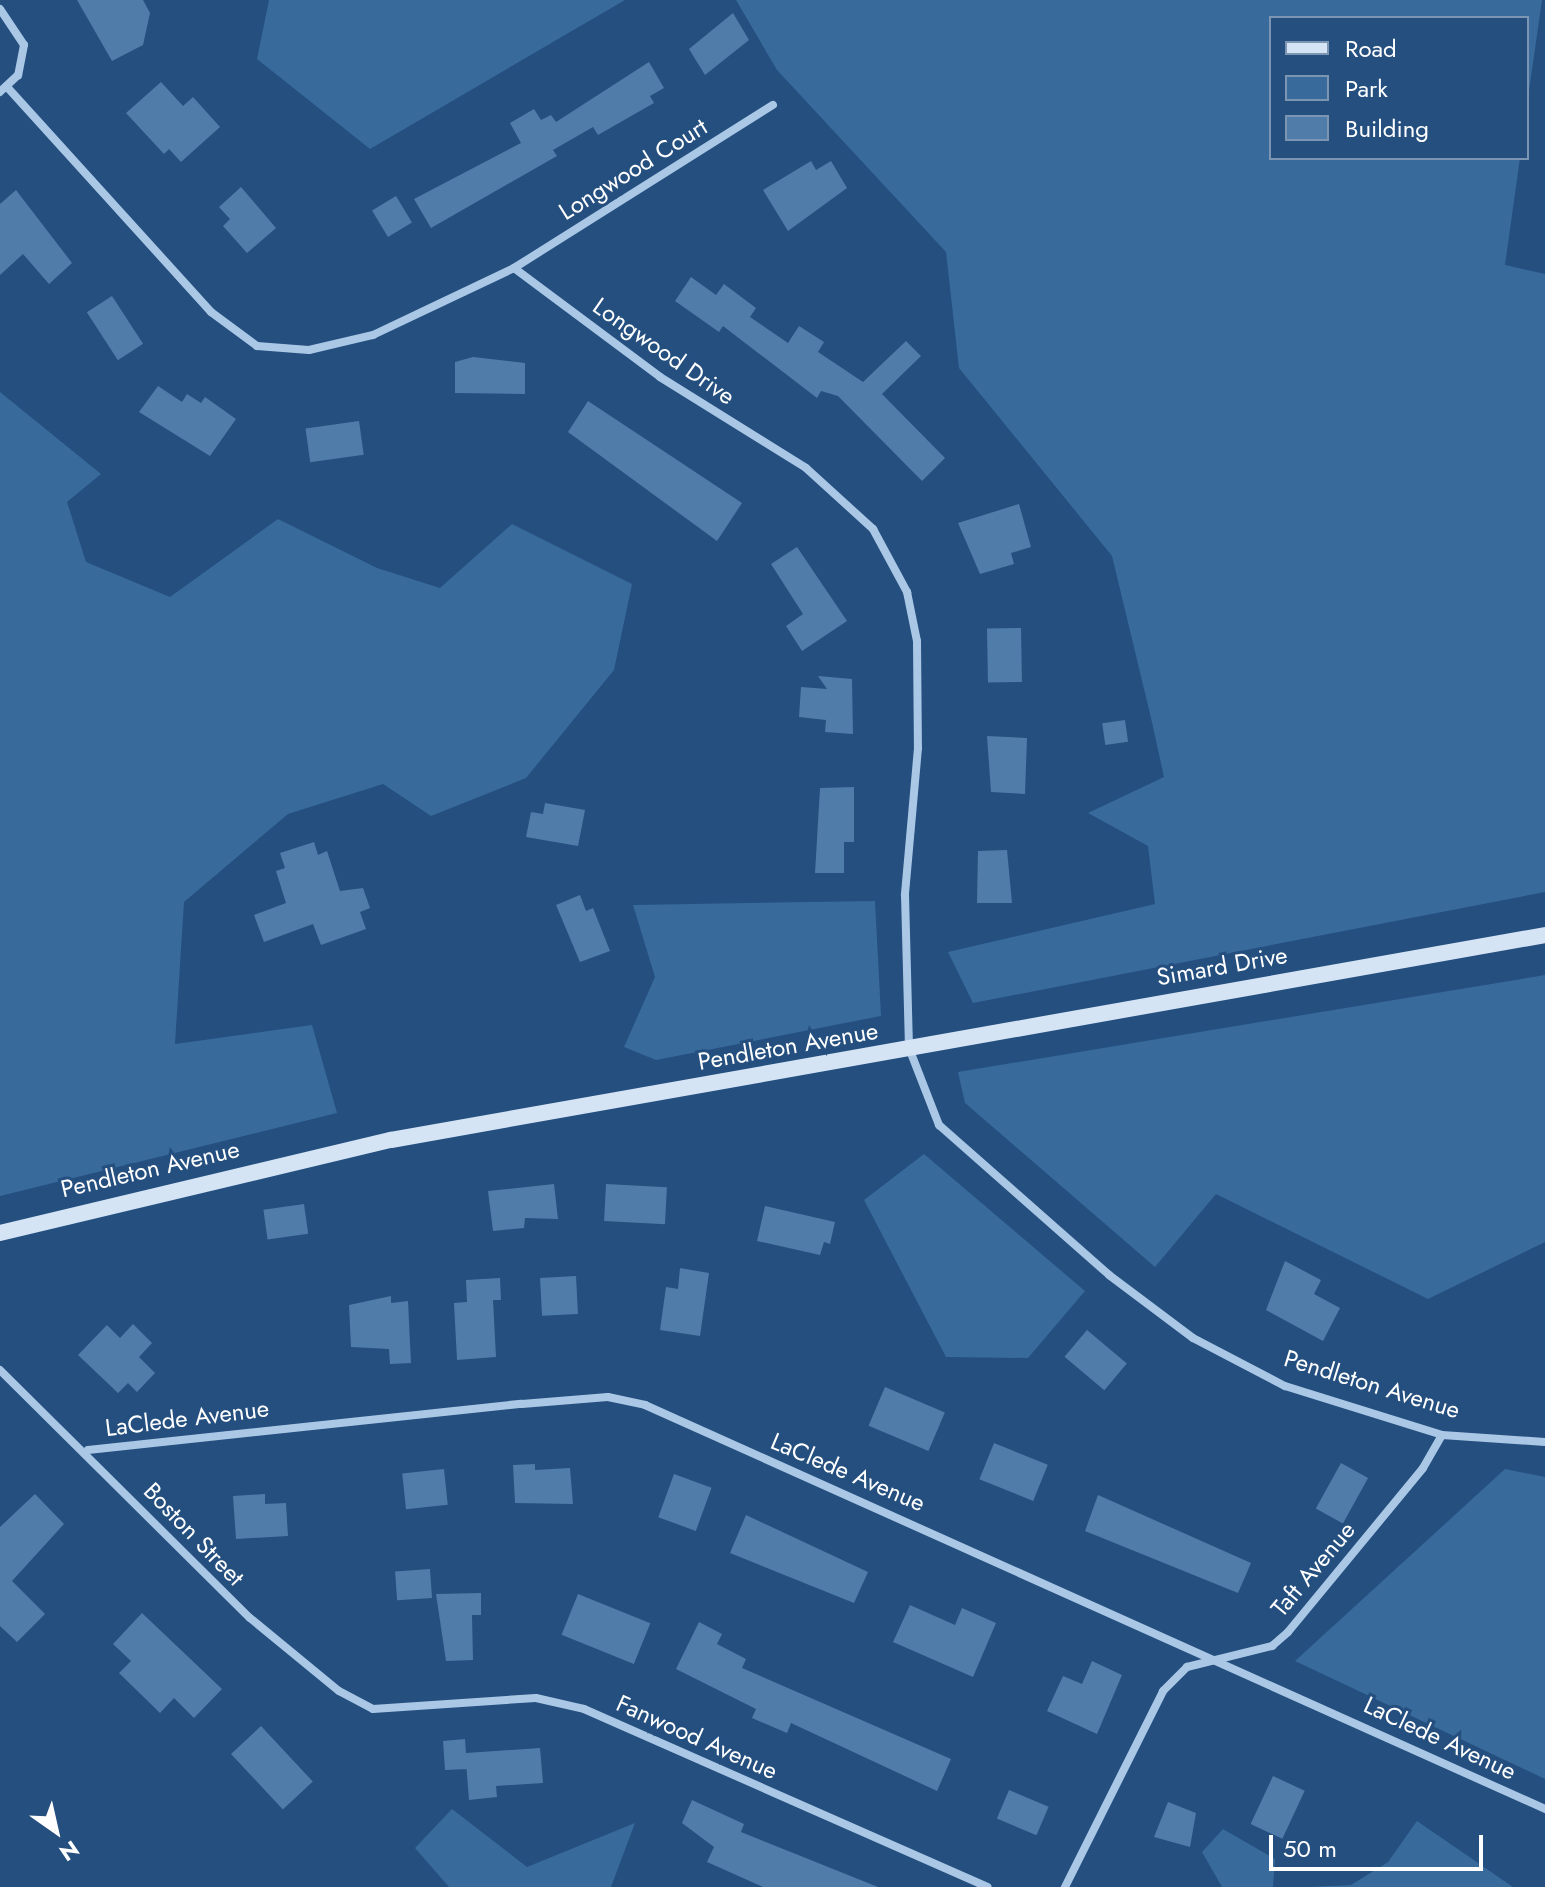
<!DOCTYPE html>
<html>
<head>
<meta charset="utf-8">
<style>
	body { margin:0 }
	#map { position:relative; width:1545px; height:1887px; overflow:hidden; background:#244f7f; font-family:Jost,sans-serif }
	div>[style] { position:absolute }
	.green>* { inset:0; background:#386a9c }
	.building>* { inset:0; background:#507caa; transform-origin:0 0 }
	.street>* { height:8px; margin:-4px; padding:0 4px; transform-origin:4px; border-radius:4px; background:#aac8e6 }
	.secondary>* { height:16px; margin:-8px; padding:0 8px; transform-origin:8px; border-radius:8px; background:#d4e4f5 }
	span { translate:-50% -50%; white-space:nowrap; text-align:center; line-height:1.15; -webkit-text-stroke:6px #244f7f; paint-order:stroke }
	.street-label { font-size:24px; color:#fff }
	.legend { position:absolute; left:1269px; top:16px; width:260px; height:144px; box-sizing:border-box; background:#244f7f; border:2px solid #7c95b2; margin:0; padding:10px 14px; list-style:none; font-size:24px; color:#fff }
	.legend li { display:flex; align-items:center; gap:16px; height:40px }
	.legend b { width:40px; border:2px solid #7c95b2 }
	.north { position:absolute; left:16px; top:1791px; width:80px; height:80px; -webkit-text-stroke:6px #244f7f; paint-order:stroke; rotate:146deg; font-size:22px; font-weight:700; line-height:32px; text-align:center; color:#fff }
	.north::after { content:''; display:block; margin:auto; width:28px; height:36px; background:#fff; clip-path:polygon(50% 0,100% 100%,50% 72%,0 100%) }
	.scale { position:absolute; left:1269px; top:1835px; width:214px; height:36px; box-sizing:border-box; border:4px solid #fff; border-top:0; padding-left:10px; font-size:24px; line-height:28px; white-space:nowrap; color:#fff; -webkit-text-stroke:6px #244f7f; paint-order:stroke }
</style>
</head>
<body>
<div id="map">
	<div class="green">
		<i style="clip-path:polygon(269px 0,625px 0,370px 149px,257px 59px)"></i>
		<i style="clip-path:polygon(736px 0,1542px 0,1527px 105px,1527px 18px,1271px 18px,1271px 158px,1520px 158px,1505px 265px,1545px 274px,1545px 892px,973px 1003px,948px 952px,1155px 904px,1148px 846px,1088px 813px,1164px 777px,1151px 718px,1112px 556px,959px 368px,946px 252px,777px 70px)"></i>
		<i style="clip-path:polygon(0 392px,101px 474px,67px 502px,86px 562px,170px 597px,278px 519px,377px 568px,440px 588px,512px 524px,632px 584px,614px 670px,526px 778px,431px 816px,383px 784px,288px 814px,184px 902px,175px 1044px,312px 1025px,337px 1113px,0 1196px)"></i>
		<i style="clip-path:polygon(875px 901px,881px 1016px,656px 1060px,624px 1047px,655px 977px,633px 905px)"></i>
		<i style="clip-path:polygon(1545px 975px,1545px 1242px,1428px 1299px,1216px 1194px,1155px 1267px,965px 1103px,958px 1072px)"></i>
		<i style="clip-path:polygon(924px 1154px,1085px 1291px,1028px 1358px,946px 1357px,864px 1200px)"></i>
		<i style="clip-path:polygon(1505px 1469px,1545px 1477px,1545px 1779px,1295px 1661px)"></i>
		<i style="clip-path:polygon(452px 1809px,527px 1867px,635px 1823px,611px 1887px,449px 1887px,415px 1848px)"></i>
		<i style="clip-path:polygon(1417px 1821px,1513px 1887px,1308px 1887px,1351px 1885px,1388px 1862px)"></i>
		<i style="clip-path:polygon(1223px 1829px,1275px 1859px,1273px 1887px,1222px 1887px,1202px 1852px)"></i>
	</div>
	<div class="building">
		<i style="clip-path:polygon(77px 0,143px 0,150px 13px,143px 45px,112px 61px)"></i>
		<i style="clip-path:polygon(733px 13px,749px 40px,705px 75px,689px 49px)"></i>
		<i style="clip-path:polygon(649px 62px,664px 88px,650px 96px,654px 103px,598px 135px,593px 127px,553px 150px,557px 156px,431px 228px,414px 199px,521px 143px,510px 123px,534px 109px,541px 120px,551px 115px,556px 122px)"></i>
		<i style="clip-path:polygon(161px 82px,183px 106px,193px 97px,220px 127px,181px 162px,169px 149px,164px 154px,126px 113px)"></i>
		<i style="clip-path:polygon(811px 161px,816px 170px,831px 161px,847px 188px,788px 231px,763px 190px)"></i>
		<i style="clip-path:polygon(241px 187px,276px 228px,247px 253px,223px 226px,230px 219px,219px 207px)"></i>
		<i style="clip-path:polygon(16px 190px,72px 263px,49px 284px,23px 254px,0 275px,0 204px)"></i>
		<i style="left:396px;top:196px;width:31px;height:28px;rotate:59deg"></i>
		<i style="clip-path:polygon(691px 277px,716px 295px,724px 284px,756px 308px,750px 317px,788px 343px,799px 326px,824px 342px,818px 352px,863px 382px,906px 341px,921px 356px,882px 394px,945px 458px,922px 481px,838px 396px,821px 391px,817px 398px,723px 326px,719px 332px,675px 301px)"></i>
		<i style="left:112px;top:296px;width:57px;height:30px;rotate:57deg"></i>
		<i style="clip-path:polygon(473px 357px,525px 363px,525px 394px,455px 393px,455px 362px)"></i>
		<i style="clip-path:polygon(158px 386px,182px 402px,187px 394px,201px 403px,205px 397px,236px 419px,210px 456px,139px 412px)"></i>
		<i style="clip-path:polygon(588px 401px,742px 503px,717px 541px,568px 432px)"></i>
		<i style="left:359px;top:421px;width:34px;height:54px;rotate:82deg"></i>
		<i style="clip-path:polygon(1019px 504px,1031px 547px,1011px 553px,1014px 564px,980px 574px,958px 523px)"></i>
		<i style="clip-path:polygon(797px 547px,847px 621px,802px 651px,786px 626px,803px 614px,771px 564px)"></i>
		<i style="left:1021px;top:628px;width:54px;height:34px;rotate:89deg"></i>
		<i style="clip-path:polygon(818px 676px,852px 679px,853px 734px,825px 732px,826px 720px,799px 717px,801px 687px,827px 689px)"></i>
		<i style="left:1125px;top:720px;width:22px;height:23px;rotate:82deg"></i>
		<i style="clip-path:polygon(987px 736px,1027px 738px,1025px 794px,991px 792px)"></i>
		<i style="clip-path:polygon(854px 787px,854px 842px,844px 842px,844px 873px,815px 873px,820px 788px)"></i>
		<i style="clip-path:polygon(545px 803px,585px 810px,578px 846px,526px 837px,531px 812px,543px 814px)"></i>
		<i style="clip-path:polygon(314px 842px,318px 855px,327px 851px,340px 891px,363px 888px,370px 908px,360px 912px,366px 929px,321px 945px,313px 924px,264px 942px,254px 915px,286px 903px,276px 871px,285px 868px,280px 853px)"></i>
		<i style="clip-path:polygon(1007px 850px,1012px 903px,977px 903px,978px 851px)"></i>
		<i style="clip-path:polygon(580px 895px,586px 911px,593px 908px,610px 951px,580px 962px,556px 905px)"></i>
		<i style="clip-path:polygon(554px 1184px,558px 1219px,525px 1218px,524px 1228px,493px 1231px,488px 1191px)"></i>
		<i style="left:606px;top:1184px;width:61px;height:37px;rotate:3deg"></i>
		<i style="left:304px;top:1204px;width:30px;height:41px;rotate:82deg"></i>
		<i style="clip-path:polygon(765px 1206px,835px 1222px,830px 1244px,824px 1242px,820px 1255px,757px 1241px)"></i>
		<i style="clip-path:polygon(1285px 1261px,1321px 1280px,1314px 1294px,1340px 1308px,1323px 1341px,1266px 1310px)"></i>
		<i style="clip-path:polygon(680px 1268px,709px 1273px,700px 1336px,660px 1330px,666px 1287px,678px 1289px)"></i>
		<i style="left:576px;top:1276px;width:38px;height:36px;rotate:87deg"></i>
		<i style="clip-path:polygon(500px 1278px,501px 1300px,493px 1300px,496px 1357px,457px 1360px,454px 1303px,467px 1302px,466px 1280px)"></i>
		<i style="clip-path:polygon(391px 1296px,391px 1303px,408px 1301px,411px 1363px,390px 1364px,389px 1349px,351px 1347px,349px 1305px)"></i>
		<i style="clip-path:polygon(133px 1324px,152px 1343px,139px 1357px,155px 1373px,137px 1392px,128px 1383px,118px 1393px,78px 1355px,107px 1325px,120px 1338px)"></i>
		<i style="left:1087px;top:1330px;width:52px;height:35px;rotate:40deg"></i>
		<i style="left:885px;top:1387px;width:65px;height:42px;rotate:23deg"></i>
		<i style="left:994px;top:1443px;width:58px;height:39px;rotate:22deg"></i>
		<i style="left:1341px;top:1463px;width:31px;height:52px;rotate:29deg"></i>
		<i style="clip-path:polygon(535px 1464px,535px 1470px,570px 1468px,573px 1504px,515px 1503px,513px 1465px)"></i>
		<i style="left:444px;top:1469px;width:36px;height:42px;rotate:84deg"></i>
		<i style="left:674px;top:1474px;width:40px;height:46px;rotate:20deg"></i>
		<i style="clip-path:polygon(35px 1494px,64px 1524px,12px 1581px,45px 1614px,17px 1642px,0 1626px,0 1527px)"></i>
		<i style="clip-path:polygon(265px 1494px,265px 1504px,286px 1503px,288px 1536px,236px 1539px,233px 1496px)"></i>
		<i style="clip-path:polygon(1098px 1495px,1251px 1563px,1238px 1593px,1085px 1531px)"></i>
		<i style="clip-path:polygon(746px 1515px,868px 1572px,854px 1603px,730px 1553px)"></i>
		<i style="left:430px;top:1569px;width:29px;height:35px;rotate:86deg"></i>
		<i style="clip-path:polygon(481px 1593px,481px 1615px,472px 1615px,473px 1660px,446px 1661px,436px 1594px)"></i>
		<i style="left:578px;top:1594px;width:78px;height:44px;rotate:22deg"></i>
		<i style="clip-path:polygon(910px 1605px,955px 1625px,962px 1608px,996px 1623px,973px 1677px,893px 1642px)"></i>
		<i style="clip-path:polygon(142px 1613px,222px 1689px,194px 1718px,174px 1698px,160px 1713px,119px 1673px,131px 1661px,113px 1644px)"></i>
		<i style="clip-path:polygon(699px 1622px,722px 1634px,717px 1644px,746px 1659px,742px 1668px,951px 1759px,937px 1791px,791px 1723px,787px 1733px,752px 1718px,756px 1709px,676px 1669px)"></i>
		<i style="clip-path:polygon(1092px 1661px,1122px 1675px,1097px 1734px,1047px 1711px,1063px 1676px,1082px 1684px)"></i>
		<i style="left:261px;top:1726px;width:76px;height:41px;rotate:47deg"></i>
		<i style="clip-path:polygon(465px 1739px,466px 1753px,540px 1748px,543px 1783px,496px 1786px,497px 1797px,469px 1800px,466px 1761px,467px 1769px,445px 1770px,443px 1741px)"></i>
		<i style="left:1273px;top:1776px;width:35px;height:53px;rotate:25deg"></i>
		<i style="left:1009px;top:1790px;width:43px;height:31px;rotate:23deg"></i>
		<i style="clip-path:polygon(692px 1800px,744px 1824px,741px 1832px,878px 1887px,763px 1887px,707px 1862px,714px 1847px,682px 1823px)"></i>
		<i style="clip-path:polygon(1168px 1802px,1196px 1813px,1190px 1847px,1154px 1837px)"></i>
	</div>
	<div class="street">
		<i style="left:0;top:9px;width:43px;rotate:56.3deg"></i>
		<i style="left:24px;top:45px;width:31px;rotate:101deg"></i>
		<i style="left:18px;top:75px;width:25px;rotate:137deg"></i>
		<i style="left:8px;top:88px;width:302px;rotate:47.8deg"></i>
		<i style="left:211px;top:312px;width:57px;rotate:36.5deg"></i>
		<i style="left:257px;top:346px;width:52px;rotate:4.4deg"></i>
		<i style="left:309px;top:350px;width:66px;rotate:-13.2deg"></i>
		<i style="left:373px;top:335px;width:156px;rotate:-25.4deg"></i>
		<i style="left:514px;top:268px;width:182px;rotate:36.7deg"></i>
		<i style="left:660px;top:377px;width:172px;rotate:31.9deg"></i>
		<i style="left:806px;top:468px;width:91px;rotate:42.3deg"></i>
		<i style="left:873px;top:529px;width:72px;rotate:61.6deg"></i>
		<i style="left:907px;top:592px;width:50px;rotate:78.5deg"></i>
		<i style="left:917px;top:641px;width:107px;rotate:89.5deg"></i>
		<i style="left:918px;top:748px;width:148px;rotate:95.1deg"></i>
		<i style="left:905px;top:895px;width:153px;rotate:88.5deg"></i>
		<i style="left:909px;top:1048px;width:83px;rotate:68.7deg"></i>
		<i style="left:939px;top:1125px;width:227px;rotate:41.4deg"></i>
		<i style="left:1109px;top:1275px;width:105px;rotate:36.9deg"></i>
		<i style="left:1193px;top:1338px;width:104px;rotate:27.6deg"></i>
		<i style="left:1285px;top:1386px;width:164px;rotate:17.3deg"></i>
		<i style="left:1442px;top:1435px;width:103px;rotate:3.9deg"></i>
		<i style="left:514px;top:268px;width:306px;rotate:-32.2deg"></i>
		<i style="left:0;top:1370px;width:352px;rotate:44.8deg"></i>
		<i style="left:250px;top:1618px;width:115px;rotate:39.4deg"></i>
		<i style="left:339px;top:1691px;width:38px;rotate:28deg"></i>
		<i style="left:373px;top:1709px;width:163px;rotate:-3.9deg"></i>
		<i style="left:536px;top:1698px;width:49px;rotate:12.9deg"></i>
		<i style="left:584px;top:1709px;width:441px;rotate:23.8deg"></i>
		<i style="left:88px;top:1450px;width:436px;rotate:-6.1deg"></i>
		<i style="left:522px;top:1404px;width:86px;rotate:-4.7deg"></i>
		<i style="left:608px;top:1397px;width:38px;rotate:12deg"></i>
		<i style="left:645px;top:1405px;width:987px;rotate:24.17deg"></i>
		<i style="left:1065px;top:1887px;width:219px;rotate:-63.4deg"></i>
		<i style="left:1163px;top:1691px;width:34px;rotate:-45deg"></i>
		<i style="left:1187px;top:1667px;width:88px;rotate:-13.9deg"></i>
		<i style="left:1272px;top:1646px;width:21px;rotate:-41deg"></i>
		<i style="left:1288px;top:1632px;width:212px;rotate:-50.5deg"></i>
		<i style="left:1423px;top:1468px;width:38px;rotate:-60deg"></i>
	</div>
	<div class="secondary">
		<i style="left:0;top:1233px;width:402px;rotate:-13.4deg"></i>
		<i style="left:391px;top:1140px;width:1172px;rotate:-10.07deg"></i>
	</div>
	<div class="street-label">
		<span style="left:633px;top:169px;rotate:-32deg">Longwood Court</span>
		<span style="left:664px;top:351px;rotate:35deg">Longwood Drive</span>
		<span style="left:1222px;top:966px;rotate:-10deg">Simard Drive</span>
		<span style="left:788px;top:1046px;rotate:-10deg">Pendleton Avenue</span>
		<span style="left:150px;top:1169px;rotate:-13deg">Pendleton Avenue</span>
		<span style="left:1372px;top:1384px;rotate:17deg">Pendleton Avenue</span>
		<span style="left:187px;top:1418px;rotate:-7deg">LaClede Avenue</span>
		<span style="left:848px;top:1472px;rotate:23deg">LaClede Avenue</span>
		<span style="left:194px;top:1534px;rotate:46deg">Boston Street</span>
		<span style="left:1313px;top:1569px;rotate:-50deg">Taft Avenue</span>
		<span style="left:697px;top:1737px;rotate:24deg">Fanwood Avenue</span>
		<span style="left:1440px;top:1738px;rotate:25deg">LaClede Avenue</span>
	</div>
	<ul class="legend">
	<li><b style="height:10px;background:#d4e4f5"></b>Road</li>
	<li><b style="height:22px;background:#386a9c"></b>Park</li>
	<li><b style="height:22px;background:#507caa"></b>Building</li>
	</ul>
	<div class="north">N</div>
	<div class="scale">50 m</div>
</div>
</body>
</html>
